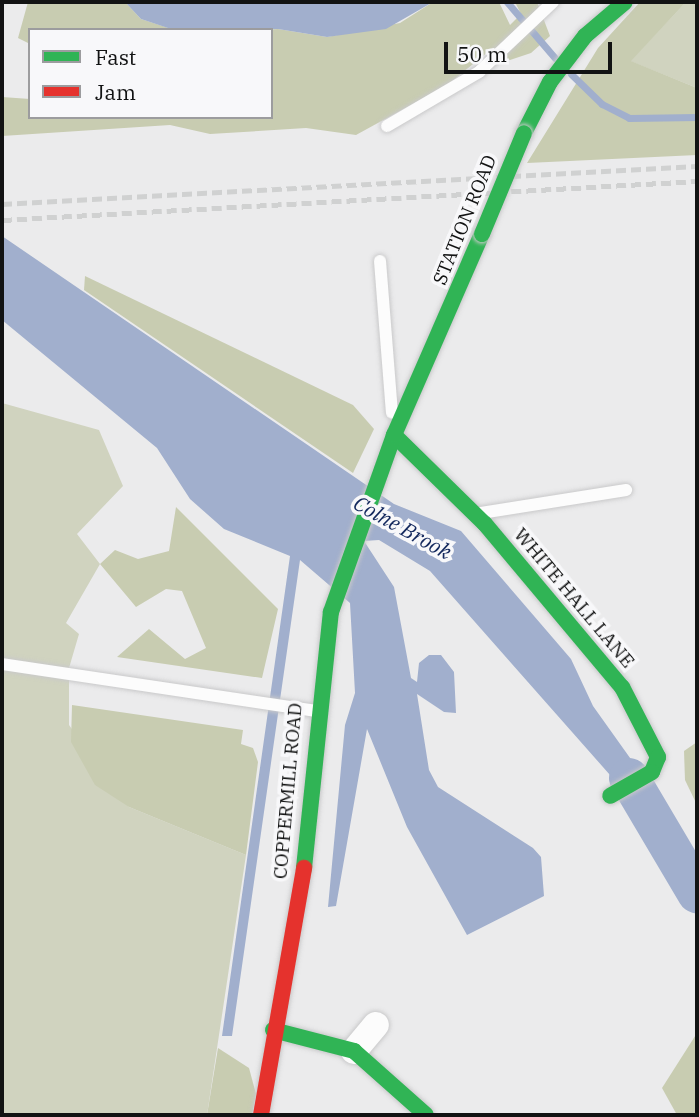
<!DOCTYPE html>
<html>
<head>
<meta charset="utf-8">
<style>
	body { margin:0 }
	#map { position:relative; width:699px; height:1117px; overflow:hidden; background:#ebebec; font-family:"IBM Plex Serif",serif }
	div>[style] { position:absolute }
	.green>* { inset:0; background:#d0d3bf }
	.forest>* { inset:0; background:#c8ccb1 }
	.water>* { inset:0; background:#a1afcd }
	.stream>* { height:7px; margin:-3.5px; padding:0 3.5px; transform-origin:3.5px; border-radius:3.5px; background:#a1afcd }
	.river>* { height:40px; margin:-20px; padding:0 20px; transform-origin:20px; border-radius:20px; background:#a1afcd }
	.roads { filter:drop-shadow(0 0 2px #c9c9ca) drop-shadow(0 0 2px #c9c9ca) }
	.lane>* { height:12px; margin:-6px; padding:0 6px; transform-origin:6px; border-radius:6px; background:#fcfcfc }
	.street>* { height:26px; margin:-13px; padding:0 13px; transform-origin:13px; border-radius:13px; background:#fcfcfc }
	.fast>* { height:16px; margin:-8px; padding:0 8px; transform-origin:8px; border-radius:8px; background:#30b455 }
	.jam>* { height:16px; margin:-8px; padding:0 8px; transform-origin:8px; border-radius:8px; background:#e5322d }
	.rail>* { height:5px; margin-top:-2.5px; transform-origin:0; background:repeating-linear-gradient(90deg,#d0d1d1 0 10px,transparent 0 15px) }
	.bridges { filter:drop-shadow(0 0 2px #c9c9ca) drop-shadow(0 0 2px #c9c9ca) }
	.fast-bridge>* { height:16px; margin:-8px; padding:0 8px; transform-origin:8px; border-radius:8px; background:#30b455 }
	span { translate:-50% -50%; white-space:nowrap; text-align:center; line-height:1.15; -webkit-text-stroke:7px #f8f8fa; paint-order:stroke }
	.street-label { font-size:19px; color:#121313 }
	.water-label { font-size:21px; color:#13285d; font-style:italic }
	.frame { position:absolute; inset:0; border:4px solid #121313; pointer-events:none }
	.legend { position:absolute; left:28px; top:28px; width:245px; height:91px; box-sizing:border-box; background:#f8f8fa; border:2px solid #9c9c9e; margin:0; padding:9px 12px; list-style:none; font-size:21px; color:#121313 }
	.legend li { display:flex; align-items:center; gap:14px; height:35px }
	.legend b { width:35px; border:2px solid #9c9c9e }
	.scale { position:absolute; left:444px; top:42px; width:168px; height:32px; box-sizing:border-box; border:4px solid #121313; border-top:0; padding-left:9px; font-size:21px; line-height:24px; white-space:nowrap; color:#121313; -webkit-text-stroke:5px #f8f8fa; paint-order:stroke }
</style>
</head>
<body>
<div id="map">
	<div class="green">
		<i style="clip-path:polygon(686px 2px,697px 2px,697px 88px,630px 61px)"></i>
		<i style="clip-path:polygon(2px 403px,99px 430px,123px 486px,77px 534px,100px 564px,66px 623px,79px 634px,69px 668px,69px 725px,129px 807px,246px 855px,207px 1115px,2px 1115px)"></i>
	</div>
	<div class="forest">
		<i style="clip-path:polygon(28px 2px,125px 2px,141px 19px,175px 30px,30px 30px,30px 44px,18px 38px)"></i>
		<i style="clip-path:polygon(433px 2px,499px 2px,510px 25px,521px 14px,515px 2px,537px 2px,550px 36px,531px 53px,510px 60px,488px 52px,447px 85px,356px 135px,306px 128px,210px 134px,170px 125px,2px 136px,2px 97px,30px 99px,30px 117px,271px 117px,271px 30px,258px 30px,278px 29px,327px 37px,400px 23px)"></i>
		<i style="clip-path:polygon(640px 2px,686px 2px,631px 61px,697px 88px,697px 155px,527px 163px,598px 48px)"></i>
		<i style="clip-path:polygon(85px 276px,353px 405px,374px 429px,353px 473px,84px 290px)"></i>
		<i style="clip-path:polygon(176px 507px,278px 609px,262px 678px,117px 657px,149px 629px,185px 659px,206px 648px,182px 591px,166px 589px,136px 607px,100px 564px,115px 550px,138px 559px,169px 551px)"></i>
		<i style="clip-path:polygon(72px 705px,243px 730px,241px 744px,253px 748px,258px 762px,246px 855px,129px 807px,95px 785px,71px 742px)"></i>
		<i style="clip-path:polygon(697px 742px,697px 805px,685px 780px,684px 751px)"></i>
		<i style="clip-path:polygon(697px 1033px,697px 1115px,677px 1115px,662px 1088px)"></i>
		<i style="clip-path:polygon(218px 1048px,249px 1068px,256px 1094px,252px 1115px,207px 1115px)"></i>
	</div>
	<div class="water">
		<i style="clip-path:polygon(125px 2px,433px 2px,386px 29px,327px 37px,278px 29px,174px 30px,141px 19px)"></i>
		<i style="clip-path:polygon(2px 236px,394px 504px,461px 531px,571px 659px,593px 706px,670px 814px,649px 834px,627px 809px,610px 775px,430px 571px,379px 540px,364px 541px,394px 587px,411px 678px,417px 682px,419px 663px,429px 655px,441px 655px,454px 672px,456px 713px,444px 712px,417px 694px,429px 770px,438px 787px,533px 848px,541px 857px,544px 896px,467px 935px,407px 827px,367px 729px,336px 906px,328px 907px,345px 725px,355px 693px,350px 603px,300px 560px,232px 1036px,222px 1036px,290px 556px,224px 529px,190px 499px,157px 448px,2px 320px)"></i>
	</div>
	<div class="stream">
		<i style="left:507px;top:2px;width:74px;rotate:49.4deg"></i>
		<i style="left:571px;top:74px;width:43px;rotate:44.1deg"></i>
		<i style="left:602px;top:104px;width:30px;rotate:27deg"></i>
		<i style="left:629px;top:118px;width:68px;rotate:-0.8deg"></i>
	</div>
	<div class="river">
		<i style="left:629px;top:778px;width:134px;rotate:59.4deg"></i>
	</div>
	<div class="roads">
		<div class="lane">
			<i style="left:387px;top:126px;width:107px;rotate:-30.4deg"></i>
			<i style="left:479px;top:72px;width:102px;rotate:-43.4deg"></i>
			<i style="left:380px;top:261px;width:152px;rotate:85.5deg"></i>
			<i style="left:481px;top:513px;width:147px;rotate:-9deg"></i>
			<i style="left:2px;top:664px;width:317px;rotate:8.5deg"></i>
		</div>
		<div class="street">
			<i style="left:354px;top:1051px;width:34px;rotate:-50deg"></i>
		</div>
		<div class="fast">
			<i style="left:524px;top:133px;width:57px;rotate:-63deg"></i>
			<i style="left:550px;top:82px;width:58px;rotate:-52.7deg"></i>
			<i style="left:585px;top:36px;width:52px;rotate:-40.4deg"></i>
			<i style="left:394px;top:435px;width:127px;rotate:44.4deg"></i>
			<i style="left:485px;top:524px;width:213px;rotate:50deg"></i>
			<i style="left:622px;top:687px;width:79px;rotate:62.8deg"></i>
			<i style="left:658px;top:757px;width:16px;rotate:112deg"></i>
			<i style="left:652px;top:772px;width:48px;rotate:150.3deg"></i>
			<i style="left:304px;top:868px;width:257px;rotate:-84deg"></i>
			<i style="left:331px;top:612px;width:188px;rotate:-70.4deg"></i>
			<i style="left:394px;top:435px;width:219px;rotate:-66.4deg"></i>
			<i style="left:273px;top:1030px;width:84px;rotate:14.5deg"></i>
			<i style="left:354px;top:1051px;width:96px;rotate:41.6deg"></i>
		</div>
		<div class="jam">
			<i style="left:261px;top:1115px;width:251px;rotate:-80.1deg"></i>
		</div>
	</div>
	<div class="rail">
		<i style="left:2px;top:204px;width:696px;rotate:-3.13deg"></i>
		<i style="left:2px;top:220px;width:696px;rotate:-3.21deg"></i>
	</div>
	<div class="bridges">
		<div class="fast-bridge">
			<i style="left:482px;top:234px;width:109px;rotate:-67.4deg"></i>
		</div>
	</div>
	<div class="street-label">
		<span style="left:465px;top:220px;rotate:-68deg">STATION ROAD</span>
		<span style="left:574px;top:598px;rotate:50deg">WHITE HALL LANE</span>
		<span style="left:288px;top:791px;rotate:-85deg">COPPERMILL ROAD</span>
	</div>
	<div class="water-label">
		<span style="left:403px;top:527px;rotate:29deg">Colne Brook</span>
	</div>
	<div class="frame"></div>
	<ul class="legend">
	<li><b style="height:9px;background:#30b455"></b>Fast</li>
	<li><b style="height:9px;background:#e5322d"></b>Jam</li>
	</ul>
	<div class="scale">50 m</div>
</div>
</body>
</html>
